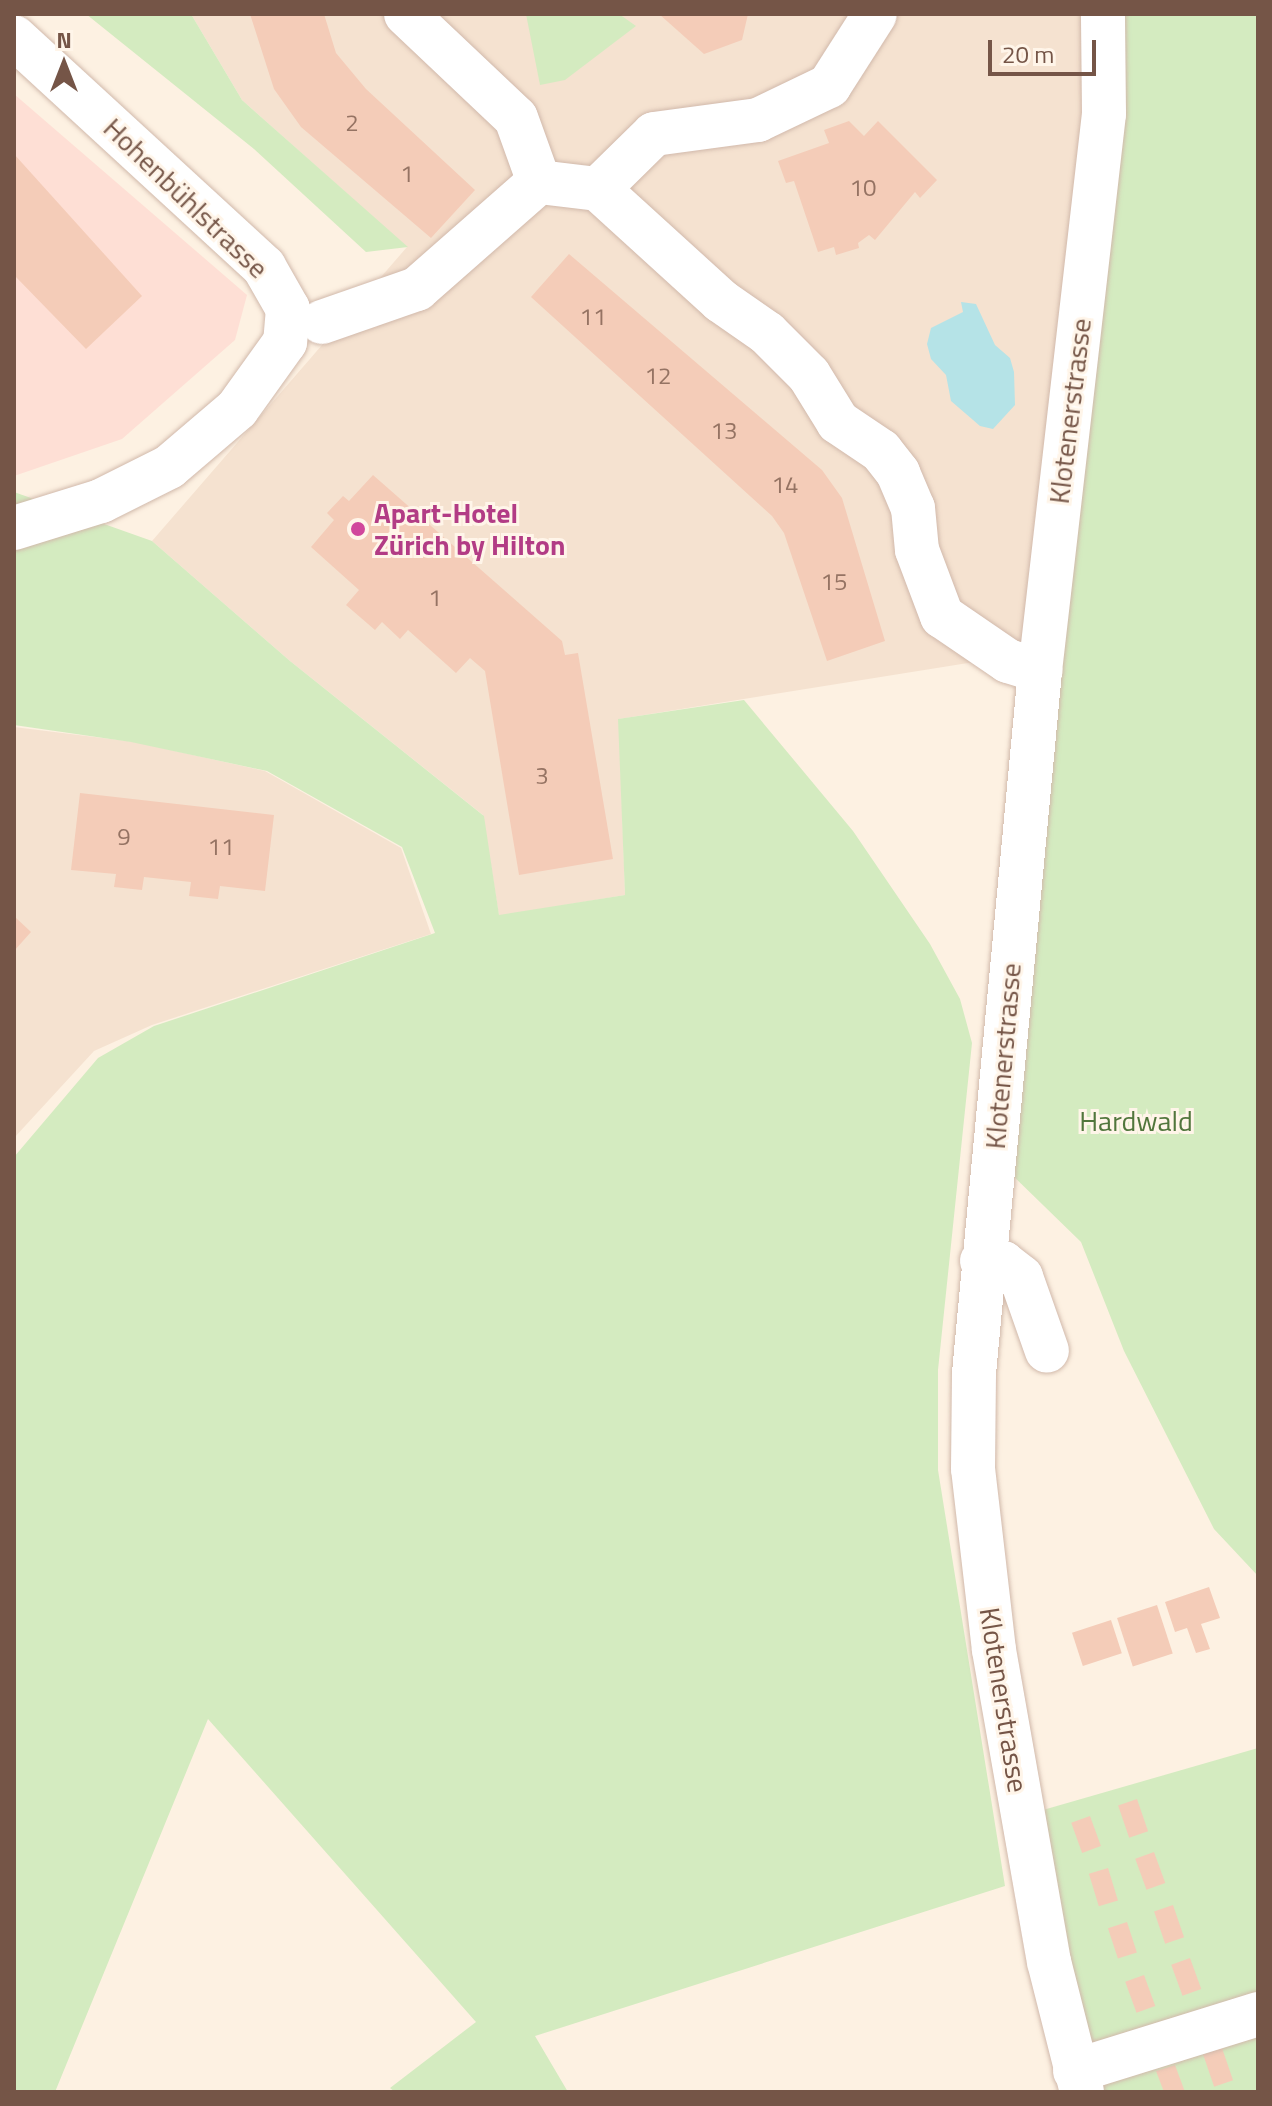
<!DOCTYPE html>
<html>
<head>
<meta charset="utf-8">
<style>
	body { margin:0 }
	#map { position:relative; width:1272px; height:2106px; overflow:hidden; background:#fdf1e2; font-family:"Titillium Web",sans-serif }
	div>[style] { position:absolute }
	.residential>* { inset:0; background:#f5e2d0 }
	.commercial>* { inset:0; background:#fedfd5 }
	.green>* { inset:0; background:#d4ebc0 }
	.water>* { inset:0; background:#b5e3e7 }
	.building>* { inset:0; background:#f4ccb8; transform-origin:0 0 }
	.roads { filter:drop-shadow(0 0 2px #d1b9ab) drop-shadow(0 0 2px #d1b9ab) }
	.minor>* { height:44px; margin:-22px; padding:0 22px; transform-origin:22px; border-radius:22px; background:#fff }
	.dots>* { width:22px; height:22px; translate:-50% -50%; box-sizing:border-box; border:4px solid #fff5e9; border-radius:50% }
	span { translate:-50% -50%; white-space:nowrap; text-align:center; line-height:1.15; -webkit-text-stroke:6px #fff5e9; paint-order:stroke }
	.number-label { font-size:24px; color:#957363 }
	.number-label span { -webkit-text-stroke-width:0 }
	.street-label { font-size:28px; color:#755547 }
	.hotel-label { font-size:28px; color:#b23c85; font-weight:700 }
	.left { translate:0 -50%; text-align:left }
	.park-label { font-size:28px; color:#51763c }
	.frame { position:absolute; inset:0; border:16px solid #755547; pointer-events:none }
	.north { position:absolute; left:24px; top:24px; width:80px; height:80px; -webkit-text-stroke:6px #fff5e9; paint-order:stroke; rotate:0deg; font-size:22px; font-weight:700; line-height:32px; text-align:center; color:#755547 }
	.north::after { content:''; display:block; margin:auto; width:28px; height:36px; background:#755547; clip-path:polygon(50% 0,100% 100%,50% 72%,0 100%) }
	.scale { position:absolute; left:988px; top:40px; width:108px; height:36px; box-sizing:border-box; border:4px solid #755547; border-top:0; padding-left:10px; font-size:24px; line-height:28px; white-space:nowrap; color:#755547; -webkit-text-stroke:6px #fff5e9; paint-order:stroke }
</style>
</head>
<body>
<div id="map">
	<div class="residential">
		<i style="clip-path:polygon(191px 14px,1118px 14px,1056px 649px,619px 719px,625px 895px,499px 916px,483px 815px,290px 661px,152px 541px,407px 247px,242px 100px)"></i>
		<i style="clip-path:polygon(14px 727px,135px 742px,265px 771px,401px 848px,431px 934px,152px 1025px,94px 1051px,14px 1138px)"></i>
	</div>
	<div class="commercial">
		<i style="clip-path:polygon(14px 94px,247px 295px,235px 340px,122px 439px,14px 476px)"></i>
	</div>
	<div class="green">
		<i style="clip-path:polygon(86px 14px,191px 14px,242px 100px,408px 247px,366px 252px,254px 149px)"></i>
		<i style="clip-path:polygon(526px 14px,619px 14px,636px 26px,565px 80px,540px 85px)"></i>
		<i style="clip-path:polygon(1118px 14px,1258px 14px,1258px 1576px,1214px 1529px,1124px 1351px,1081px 1242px,1007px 1170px)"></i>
		<i style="clip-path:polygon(14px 492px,152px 541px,290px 661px,484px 816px,499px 915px,625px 895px,618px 719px,744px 700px,853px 831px,930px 944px,960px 999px,972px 1043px,938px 1370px,938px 1470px,1005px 1886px,535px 2036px,568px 2092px,395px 2092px,390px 2088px,476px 2022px,208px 1719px,55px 2092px,14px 2092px,14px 1157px,98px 1058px,154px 1026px,435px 933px,402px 847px,267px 771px,131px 742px,14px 725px)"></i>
		<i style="clip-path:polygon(1258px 1748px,1258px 2092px,1097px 2092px,1085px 2050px,1043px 1810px)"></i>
	</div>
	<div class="water">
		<i style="clip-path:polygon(961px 302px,976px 304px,995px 345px,1010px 358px,1014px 372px,1015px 405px,993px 429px,980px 426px,951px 401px,946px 375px,931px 359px,927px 344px,931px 328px,963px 312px)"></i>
	</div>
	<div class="building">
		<i style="clip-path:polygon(250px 14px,324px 14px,336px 53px,366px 89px,475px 190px,431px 238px,301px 127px,274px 89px)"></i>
		<i style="clip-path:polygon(659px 14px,748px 14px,742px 40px,704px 54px)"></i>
		<i style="clip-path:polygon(849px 121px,864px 136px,878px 121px,937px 180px,920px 198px,915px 192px,875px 240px,869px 235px,858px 243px,859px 248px,836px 255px,834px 247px,818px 252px,794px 181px,786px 183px,778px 161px,829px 143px,824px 130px)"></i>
		<i style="clip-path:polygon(14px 154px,142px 296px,86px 349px,14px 275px)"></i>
		<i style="clip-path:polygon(569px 254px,822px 470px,842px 498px,885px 641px,827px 661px,784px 533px,772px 516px,531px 297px)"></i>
		<i style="clip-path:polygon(373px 475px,562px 641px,565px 655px,578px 653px,613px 859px,519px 875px,485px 671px,470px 658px,456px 673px,408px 630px,400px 639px,382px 622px,375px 630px,346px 605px,359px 590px,311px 547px,334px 520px,327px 513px,343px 496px,349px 501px)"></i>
		<i style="clip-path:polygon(80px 793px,274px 815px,265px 891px,220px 886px,218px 899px,189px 896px,191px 882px,144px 877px,142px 890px,114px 887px,116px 874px,71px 870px)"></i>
		<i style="clip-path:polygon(14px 916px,31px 932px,14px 951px)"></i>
		<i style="clip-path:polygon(1209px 1587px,1220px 1618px,1201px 1624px,1210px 1649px,1196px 1653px,1187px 1628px,1175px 1632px,1165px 1602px)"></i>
		<i style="left:1157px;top:1605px;width:51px;height:42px;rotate:72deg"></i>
		<i style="left:1111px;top:1620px;width:35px;height:41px;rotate:72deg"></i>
		<i style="left:1137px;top:1799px;width:34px;height:20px;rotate:71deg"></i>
		<i style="left:1090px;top:1816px;width:32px;height:20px;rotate:70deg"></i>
		<i style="left:1154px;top:1852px;width:33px;height:20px;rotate:70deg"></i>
		<i style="left:1108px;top:1868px;width:34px;height:20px;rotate:73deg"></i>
		<i style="left:1173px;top:1905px;width:34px;height:20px;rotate:71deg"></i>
		<i style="left:1127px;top:1922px;width:32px;height:20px;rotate:72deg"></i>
		<i style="left:1190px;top:1958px;width:33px;height:20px;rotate:70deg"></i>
		<i style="left:1144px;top:1975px;width:33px;height:20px;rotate:70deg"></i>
		<i style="left:1222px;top:2048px;width:34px;height:20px;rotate:71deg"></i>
		<i style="clip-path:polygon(1175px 2065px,1185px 2092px,1164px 2092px,1156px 2071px)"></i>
	</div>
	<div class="roads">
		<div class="minor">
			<i style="left:406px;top:14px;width:151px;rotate:43.4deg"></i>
			<i style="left:516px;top:118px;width:68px;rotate:70.2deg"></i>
			<i style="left:14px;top:37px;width:340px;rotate:42.6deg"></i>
			<i style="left:264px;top:267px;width:48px;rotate:60.3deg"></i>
			<i style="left:288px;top:309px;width:33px;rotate:95deg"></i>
			<i style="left:285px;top:342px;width:82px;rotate:125.6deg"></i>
			<i style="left:237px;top:409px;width:89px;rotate:139.5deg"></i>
			<i style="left:169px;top:467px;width:76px;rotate:153.4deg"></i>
			<i style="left:101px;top:501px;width:91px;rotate:162.8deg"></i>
			<i style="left:598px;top:189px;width:78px;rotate:-44.5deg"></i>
			<i style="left:654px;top:134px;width:105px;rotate:-7.7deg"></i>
			<i style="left:758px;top:120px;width:79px;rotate:-25.6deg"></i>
			<i style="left:829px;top:86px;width:85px;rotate:-57.4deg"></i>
			<i style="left:322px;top:322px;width:101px;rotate:-19.2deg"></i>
			<i style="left:417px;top:289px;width:162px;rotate:-41.3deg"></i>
			<i style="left:539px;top:182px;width:59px;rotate:6.8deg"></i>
			<i style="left:598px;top:189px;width:166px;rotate:42.3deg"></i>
			<i style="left:721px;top:301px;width:56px;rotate:34.8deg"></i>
			<i style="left:767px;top:333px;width:59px;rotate:45deg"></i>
			<i style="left:809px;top:375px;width:55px;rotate:58.3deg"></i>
			<i style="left:838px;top:422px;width:52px;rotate:34deg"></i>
			<i style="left:881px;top:451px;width:28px;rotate:52deg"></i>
			<i style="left:898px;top:473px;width:38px;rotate:67deg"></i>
			<i style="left:913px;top:508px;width:42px;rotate:84.6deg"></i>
			<i style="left:917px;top:550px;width:71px;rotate:69.3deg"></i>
			<i style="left:942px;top:616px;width:80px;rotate:34.3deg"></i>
			<i style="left:1008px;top:661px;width:34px;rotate:17deg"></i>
			<i style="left:982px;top:1261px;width:21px;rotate:5deg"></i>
			<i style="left:1003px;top:1263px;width:23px;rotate:38deg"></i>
			<i style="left:1021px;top:1277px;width:78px;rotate:70.6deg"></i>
			<i style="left:1075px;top:2071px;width:192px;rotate:-17.3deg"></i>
			<i style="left:1082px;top:2092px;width:134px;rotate:-104.2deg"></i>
			<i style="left:1049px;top:1962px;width:317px;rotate:-100deg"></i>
			<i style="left:994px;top:1650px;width:182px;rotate:-96.6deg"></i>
			<i style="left:973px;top:1469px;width:96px;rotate:-89.4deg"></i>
			<i style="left:974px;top:1373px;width:705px;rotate:-84.63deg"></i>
			<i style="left:1040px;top:671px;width:561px;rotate:-83.45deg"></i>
			<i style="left:1104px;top:114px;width:100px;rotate:-90.6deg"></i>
		</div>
	</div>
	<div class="dots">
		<i style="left:358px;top:529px;background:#d1479c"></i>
	</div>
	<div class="number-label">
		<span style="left:352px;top:123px">2</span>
		<span style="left:407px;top:174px">1</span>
		<span style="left:863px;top:188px">10</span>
		<span style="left:593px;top:317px">11</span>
		<span style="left:658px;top:376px">12</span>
		<span style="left:724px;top:431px">13</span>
		<span style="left:785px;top:485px">14</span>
		<span style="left:834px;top:582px">15</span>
		<span style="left:435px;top:598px">1</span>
		<span style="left:542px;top:776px">3</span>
		<span style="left:124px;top:837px">9</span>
		<span style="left:221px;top:847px">11</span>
	</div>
	<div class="street-label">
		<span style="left:186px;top:198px;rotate:44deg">Hohenbühlstrasse</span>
		<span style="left:1070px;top:411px;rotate:-83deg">Klotenerstrasse</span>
		<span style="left:1003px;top:1056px;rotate:-85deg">Klotenerstrasse</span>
		<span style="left:1004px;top:1700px;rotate:81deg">Klotenerstrasse</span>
	</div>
	<div class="hotel-label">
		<span class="left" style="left:374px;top:529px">Apart-Hotel<br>Zürich by Hilton</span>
	</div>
	<div class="park-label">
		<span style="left:1136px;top:1121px">Hardwald</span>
	</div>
	<div class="frame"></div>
	<div class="north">N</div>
	<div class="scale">20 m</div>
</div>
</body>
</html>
